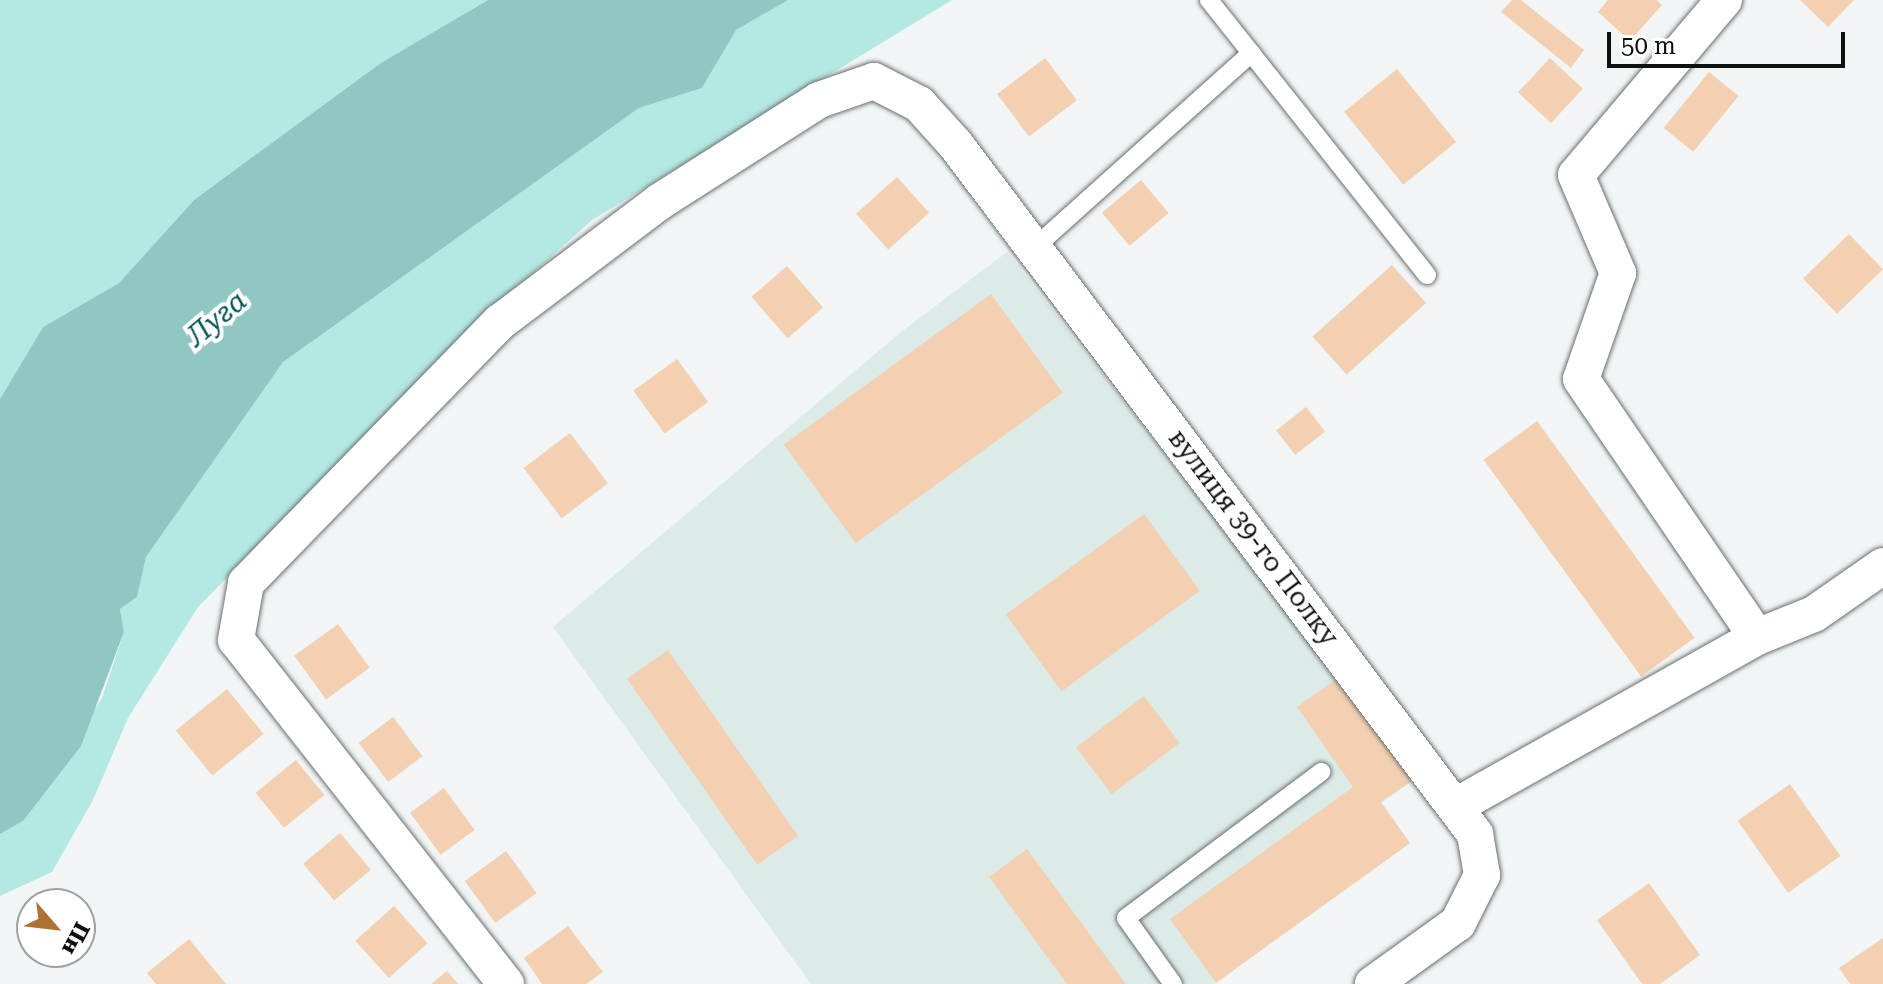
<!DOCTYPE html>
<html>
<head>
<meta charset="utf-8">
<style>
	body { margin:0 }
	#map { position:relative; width:1883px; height:984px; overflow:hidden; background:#f1f5f5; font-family:"Roboto Serif",serif }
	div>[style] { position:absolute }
	.built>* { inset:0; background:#dceae8 }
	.green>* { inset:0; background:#b4e8e3 }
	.water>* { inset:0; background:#91c7c2 }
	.building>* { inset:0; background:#f3d0b1; transform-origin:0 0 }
	.roads { filter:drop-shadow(0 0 2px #6b6f6f) drop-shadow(0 0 2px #6b6f6f) }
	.service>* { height:18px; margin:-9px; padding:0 9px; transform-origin:9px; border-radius:9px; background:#fff }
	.minor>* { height:36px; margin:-18px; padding:0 18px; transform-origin:18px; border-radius:18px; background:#fff }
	span { translate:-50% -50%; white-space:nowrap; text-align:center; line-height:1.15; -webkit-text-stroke:8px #fff; paint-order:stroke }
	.street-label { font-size:26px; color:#0f1111 }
	.water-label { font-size:28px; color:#035550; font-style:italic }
	.north { position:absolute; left:16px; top:888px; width:80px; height:80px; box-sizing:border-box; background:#fff; border:2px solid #9fa0a0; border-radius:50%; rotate:118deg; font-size:22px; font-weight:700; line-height:32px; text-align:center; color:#0f1111 }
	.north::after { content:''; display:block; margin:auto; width:28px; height:36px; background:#ad7133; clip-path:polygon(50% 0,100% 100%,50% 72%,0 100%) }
	.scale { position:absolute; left:1607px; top:32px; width:238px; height:36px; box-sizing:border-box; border:4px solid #0f1111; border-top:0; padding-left:10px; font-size:24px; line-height:28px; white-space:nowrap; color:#0f1111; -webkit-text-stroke:6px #fff; paint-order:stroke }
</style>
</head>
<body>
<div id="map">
	<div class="built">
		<i style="clip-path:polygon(1007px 252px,1339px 677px,1412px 781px,1381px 803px,1410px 843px,1214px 984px,811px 984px,553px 627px,901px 332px)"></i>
	</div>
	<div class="green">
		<i style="clip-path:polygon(0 0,488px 0,381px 64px,194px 200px,119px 283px,43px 327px,0 399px)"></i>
		<i style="clip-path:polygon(788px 0,952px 0,592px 220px,475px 325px,198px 607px,128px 718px,93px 800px,52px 872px,0 896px,0 834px,23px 821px,102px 698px,124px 632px,120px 609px,137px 597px,146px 557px,283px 361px,639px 108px,702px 88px,736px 29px)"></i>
	</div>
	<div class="water">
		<i style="clip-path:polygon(488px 0,788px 0,736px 30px,702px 88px,639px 108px,283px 362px,146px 557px,137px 597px,120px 609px,124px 632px,81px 746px,23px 821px,0 834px,0 399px,43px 327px,119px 283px,194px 200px,381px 63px)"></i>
	</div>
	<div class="building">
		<i style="clip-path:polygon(1512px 0,1521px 0,1584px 50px,1571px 68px,1501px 12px)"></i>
		<i style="clip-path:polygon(1608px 0,1657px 0,1662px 5px,1630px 41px,1598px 12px)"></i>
		<i style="clip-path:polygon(1800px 0,1854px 0,1828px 27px)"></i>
		<i style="left:1045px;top:58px;width:53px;height:60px;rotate:53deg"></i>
		<i style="left:1550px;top:58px;width:45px;height:47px;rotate:43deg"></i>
		<i style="left:1397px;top:69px;width:94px;height:68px;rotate:51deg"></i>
		<i style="left:1709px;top:72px;width:38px;height:72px;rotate:39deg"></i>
		<i style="left:897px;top:177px;width:48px;height:55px;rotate:48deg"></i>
		<i style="left:1141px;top:180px;width:43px;height:51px;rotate:50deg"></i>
		<i style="left:1849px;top:234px;width:49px;height:64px;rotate:46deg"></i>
		<i style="left:1392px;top:265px;width:51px;height:107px;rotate:48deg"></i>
		<i style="left:787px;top:266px;width:55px;height:47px;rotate:49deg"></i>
		<i style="left:991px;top:294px;width:122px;height:256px;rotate:54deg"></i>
		<i style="left:677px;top:359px;width:53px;height:54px;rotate:54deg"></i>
		<i style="left:1306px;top:407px;width:31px;height:38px;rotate:52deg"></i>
		<i style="left:1537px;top:421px;width:268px;height:66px;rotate:54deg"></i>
		<i style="left:570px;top:433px;width:63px;height:58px;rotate:53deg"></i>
		<i style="left:1144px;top:514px;width:95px;height:171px;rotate:54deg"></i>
		<i style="left:338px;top:624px;width:54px;height:54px;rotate:54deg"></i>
		<i style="left:668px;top:650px;width:227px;height:50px;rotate:55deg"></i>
		<i style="clip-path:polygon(1339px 677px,1412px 781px,1381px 802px,1410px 843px,1216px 983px,1170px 919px,1353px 787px,1297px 707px)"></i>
		<i style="left:227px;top:689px;width:58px;height:66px;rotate:51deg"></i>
		<i style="left:1144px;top:696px;width:59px;height:85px;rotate:53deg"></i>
		<i style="left:393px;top:717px;width:49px;height:43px;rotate:53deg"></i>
		<i style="left:296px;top:760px;width:45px;height:52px;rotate:51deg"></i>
		<i style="left:1790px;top:784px;width:88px;height:64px;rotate:55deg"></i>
		<i style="left:444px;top:788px;width:52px;height:42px;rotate:54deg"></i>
		<i style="left:340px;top:833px;width:48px;height:48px;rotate:50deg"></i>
		<i style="clip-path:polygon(1027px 849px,1126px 984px,1067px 984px,989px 877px)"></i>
		<i style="left:506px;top:851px;width:52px;height:51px;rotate:54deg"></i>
		<i style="clip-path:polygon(1649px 883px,1700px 955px,1660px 984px,1642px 984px,1597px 920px)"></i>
		<i style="left:394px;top:906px;width:50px;height:52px;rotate:48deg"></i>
		<i style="clip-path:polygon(568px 926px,603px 972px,586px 984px,542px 984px,524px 958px)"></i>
		<i style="clip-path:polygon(1883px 938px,1883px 984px,1850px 984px,1839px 968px)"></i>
		<i style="clip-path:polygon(189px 939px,226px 984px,156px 984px,147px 973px)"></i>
		<i style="clip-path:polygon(447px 971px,458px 984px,431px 984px)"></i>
	</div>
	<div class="roads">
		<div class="service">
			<i style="left:1209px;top:0;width:351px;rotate:51.6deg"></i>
			<i style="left:1034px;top:248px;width:292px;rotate:-41.9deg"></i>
			<i style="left:1173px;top:984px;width:81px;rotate:-125.5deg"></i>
			<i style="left:1126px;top:918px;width:244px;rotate:-36.8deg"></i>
		</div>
		<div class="minor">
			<i style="left:1724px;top:0;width:229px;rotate:130.2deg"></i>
			<i style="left:1576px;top:175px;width:107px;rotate:66.8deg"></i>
			<i style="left:1618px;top:273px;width:112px;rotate:109.2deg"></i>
			<i style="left:1581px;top:379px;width:312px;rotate:55.7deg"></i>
			<i style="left:1456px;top:806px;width:345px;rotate:-29.3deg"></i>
			<i style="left:1757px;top:637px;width:61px;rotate:-22deg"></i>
			<i style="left:1814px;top:614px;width:84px;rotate:-34.8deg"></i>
			<i style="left:506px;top:984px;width:437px;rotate:-128.1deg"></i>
			<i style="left:236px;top:640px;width:58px;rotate:-80deg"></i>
			<i style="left:246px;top:583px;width:364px;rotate:-45.8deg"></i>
			<i style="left:500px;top:322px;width:199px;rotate:-37deg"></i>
			<i style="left:659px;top:202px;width:190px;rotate:-32.5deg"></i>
			<i style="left:819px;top:100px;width:58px;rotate:-19.1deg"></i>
			<i style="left:874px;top:81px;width:51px;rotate:27.1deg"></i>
			<i style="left:919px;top:104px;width:55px;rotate:47.9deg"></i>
			<i style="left:956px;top:145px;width:863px;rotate:53.01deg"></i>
			<i style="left:1475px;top:834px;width:42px;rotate:80.3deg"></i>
			<i style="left:1482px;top:875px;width:54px;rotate:116.6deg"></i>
			<i style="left:1458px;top:923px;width:105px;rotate:144.3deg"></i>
		</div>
	</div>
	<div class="street-label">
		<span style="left:1253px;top:538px;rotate:53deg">вулиця 39-го Полку</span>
	</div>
	<div class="water-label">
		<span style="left:217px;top:319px;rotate:-40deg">Луга</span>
	</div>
	<div class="north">Пн</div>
	<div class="scale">50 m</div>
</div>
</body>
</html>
